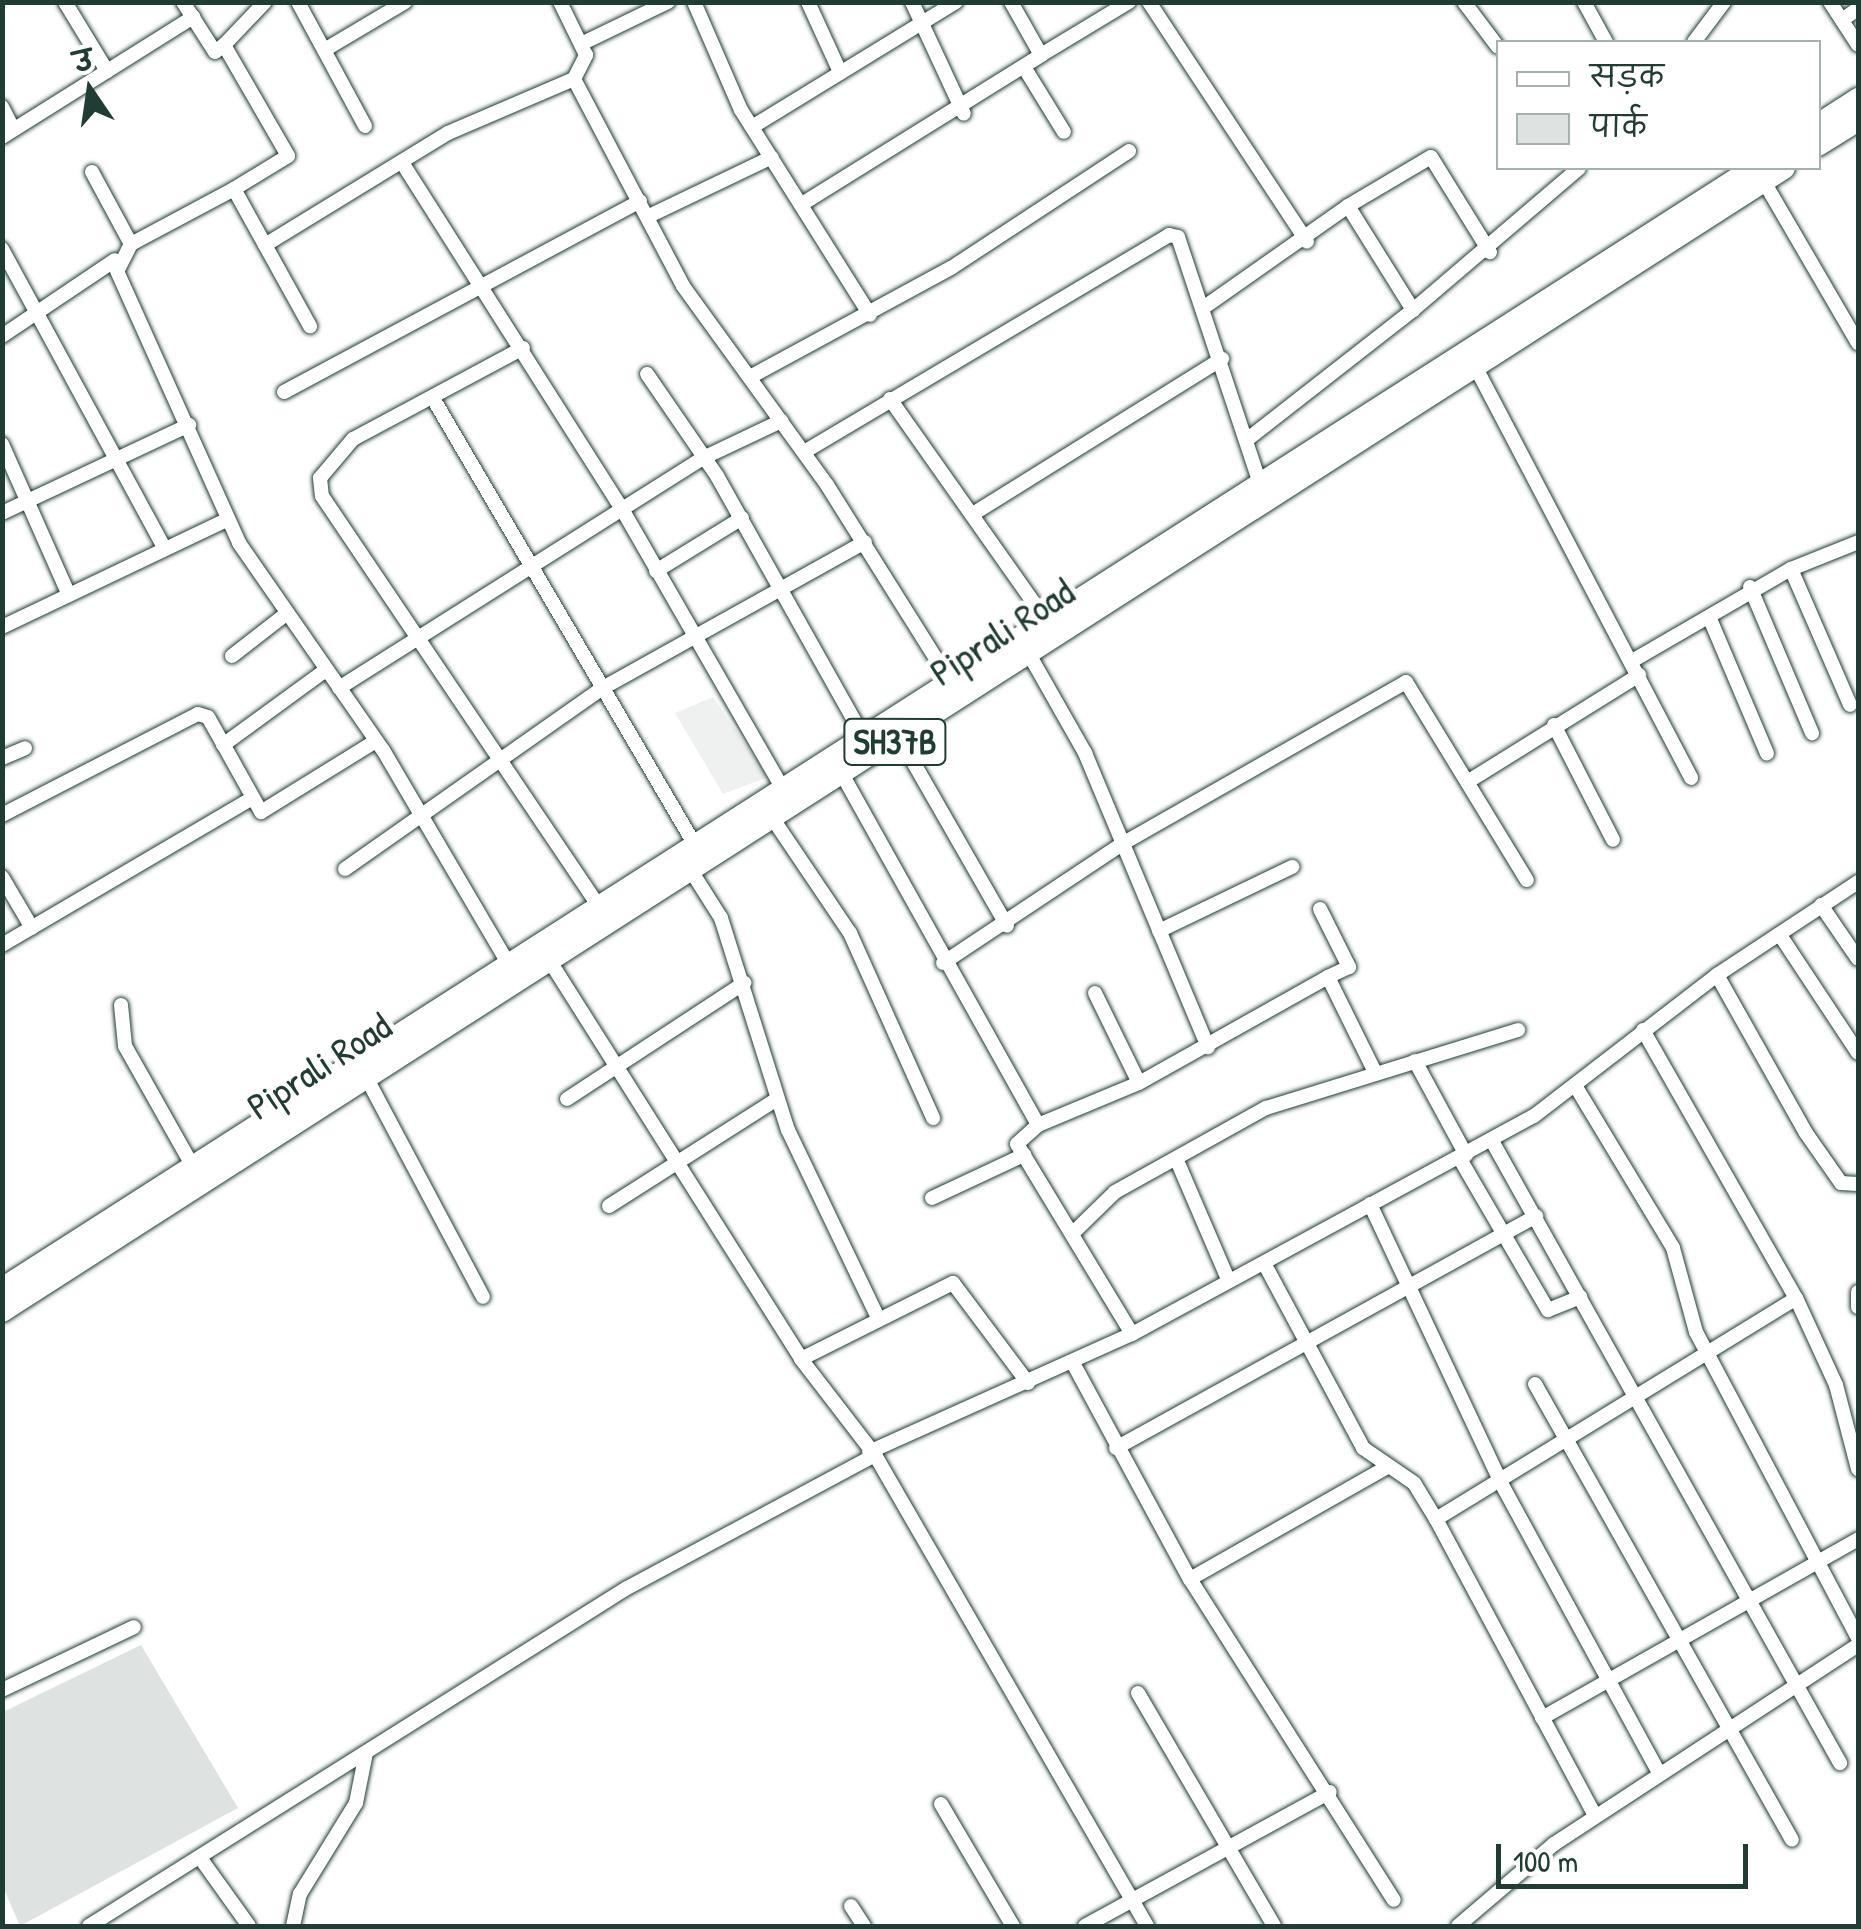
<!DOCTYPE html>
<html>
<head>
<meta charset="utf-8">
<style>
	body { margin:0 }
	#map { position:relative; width:1861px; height:1929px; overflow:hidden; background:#fff; font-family:"Patrick Hand","Playpen Sans Deva",sans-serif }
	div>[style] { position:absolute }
	.built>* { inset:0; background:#eef1f0 }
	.green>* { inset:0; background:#dee3e2 }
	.roads { filter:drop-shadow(0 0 2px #1f3d34) drop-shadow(0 0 2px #1f3d34) }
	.minor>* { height:14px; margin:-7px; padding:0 7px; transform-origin:7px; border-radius:7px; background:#fff }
	.primary>* { height:22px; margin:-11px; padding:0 11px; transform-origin:11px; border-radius:11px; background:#fff }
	span { translate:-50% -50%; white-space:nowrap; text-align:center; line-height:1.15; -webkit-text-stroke:10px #fff; paint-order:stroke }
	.shield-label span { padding:2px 8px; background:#fff; border:2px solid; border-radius:8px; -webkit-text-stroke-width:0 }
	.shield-label { font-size:35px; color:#1f3d34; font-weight:700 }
	.street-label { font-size:38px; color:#1f3d34 }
	.frame { position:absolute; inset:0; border:5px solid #1f3d34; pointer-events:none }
	.legend { position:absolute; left:1496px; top:40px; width:325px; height:130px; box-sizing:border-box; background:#fff; border:2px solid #a5b1ae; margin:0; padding:12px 18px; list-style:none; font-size:30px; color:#1f3d34 }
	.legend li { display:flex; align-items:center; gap:20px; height:50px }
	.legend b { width:50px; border:2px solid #a5b1ae }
	.north { position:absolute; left:40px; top:40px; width:100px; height:100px; -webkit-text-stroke:8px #fff; paint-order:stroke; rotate:347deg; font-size:28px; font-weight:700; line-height:40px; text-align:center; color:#1f3d34 }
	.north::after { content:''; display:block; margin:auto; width:35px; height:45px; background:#1f3d34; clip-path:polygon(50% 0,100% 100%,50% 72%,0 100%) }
	.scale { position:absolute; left:1496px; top:1844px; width:252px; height:45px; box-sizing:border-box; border:5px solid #1f3d34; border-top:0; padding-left:12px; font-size:30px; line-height:35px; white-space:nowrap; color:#1f3d34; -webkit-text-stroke:8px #fff; paint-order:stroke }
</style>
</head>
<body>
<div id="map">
	<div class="built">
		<i style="clip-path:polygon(713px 697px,768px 777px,723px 794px,675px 713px)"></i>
	</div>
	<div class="green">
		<i style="clip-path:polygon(141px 1645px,238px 1808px,20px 1926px,3px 1887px,3px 1712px)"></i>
	</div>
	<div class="roads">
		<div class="minor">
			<i style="left:65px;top:2px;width:81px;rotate:58.7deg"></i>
			<i style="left:183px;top:2px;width:59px;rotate:57.4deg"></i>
			<i style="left:215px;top:52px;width:11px;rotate:-38deg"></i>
			<i style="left:265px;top:2px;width:59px;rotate:133.6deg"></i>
			<i style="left:224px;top:45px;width:128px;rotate:60deg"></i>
			<i style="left:288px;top:156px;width:63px;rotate:148.6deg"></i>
			<i style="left:234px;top:189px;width:157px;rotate:61deg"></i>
			<i style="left:298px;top:2px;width:141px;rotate:61.6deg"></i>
			<i style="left:694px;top:2px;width:118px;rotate:66.5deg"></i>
			<i style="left:741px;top:110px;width:242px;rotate:57.8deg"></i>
			<i style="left:808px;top:2px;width:77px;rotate:65.4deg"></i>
			<i style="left:912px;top:2px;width:123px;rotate:65.1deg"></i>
			<i style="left:1149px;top:2px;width:287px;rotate:56.6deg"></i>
			<i style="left:1464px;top:2px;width:56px;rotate:52.9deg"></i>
			<i style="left:1584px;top:2px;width:46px;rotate:61.2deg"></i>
			<i style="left:1830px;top:2px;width:51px;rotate:56.9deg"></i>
			<i style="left:1842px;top:20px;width:19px;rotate:-35deg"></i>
			<i style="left:1694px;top:42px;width:50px;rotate:-53.1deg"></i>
			<i style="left:581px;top:44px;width:97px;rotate:-25.8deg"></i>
			<i style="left:326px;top:49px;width:92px;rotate:-30.7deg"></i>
			<i style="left:1041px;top:55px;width:103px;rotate:-31.1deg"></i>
			<i style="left:1024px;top:67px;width:76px;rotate:58.4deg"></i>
			<i style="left:574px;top:79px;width:234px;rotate:62.2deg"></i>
			<i style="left:683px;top:286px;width:246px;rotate:54.1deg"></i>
			<i style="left:827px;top:485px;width:235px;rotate:57.9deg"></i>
			<i style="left:2px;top:107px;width:25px;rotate:63deg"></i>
			<i style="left:752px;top:127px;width:239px;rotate:-31.5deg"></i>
			<i style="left:2px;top:137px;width:226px;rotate:-32.1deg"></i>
			<i style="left:403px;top:164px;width:409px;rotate:57.6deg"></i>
			<i style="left:622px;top:509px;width:327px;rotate:60.1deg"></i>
			<i style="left:92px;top:172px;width:82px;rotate:61.6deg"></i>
			<i style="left:1763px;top:180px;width:189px;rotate:59.8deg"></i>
			<i style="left:234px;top:189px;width:117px;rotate:151.9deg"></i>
			<i style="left:131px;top:244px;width:30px;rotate:117deg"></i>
			<i style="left:117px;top:271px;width:298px;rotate:65.8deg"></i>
			<i style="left:239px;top:543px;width:252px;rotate:55.2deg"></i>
			<i style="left:383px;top:750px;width:249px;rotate:59.6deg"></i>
			<i style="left:802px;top:204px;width:282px;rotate:-31.9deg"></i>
			<i style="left:1041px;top:55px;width:61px;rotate:-119.5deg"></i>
			<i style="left:1348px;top:206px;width:96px;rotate:-30.6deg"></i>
			<i style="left:1431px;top:157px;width:112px;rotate:58.2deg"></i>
			<i style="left:649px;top:216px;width:136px;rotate:-25.6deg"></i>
			<i style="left:265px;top:245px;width:215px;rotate:-31.5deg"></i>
			<i style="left:448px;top:133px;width:137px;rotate:-23.2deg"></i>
			<i style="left:574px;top:79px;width:27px;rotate:-63deg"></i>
			<i style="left:586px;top:55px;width:59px;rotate:-116.1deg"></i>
			<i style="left:2px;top:249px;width:341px;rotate:61.5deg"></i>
			<i style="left:1203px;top:308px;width:177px;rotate:-35.1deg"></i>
			<i style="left:1348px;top:206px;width:123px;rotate:58deg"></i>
			<i style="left:1413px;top:310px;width:208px;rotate:142deg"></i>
			<i style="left:1413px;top:310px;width:218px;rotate:-40.5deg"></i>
			<i style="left:2px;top:336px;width:136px;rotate:-33.9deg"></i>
			<i style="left:523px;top:348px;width:193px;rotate:151.8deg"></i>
			<i style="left:353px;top:439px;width:51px;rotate:130.2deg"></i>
			<i style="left:320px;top:478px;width:18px;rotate:84deg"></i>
			<i style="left:322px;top:496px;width:496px;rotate:56deg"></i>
			<i style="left:1476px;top:368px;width:463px;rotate:62.3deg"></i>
			<i style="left:647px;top:374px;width:124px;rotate:55.5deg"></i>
			<i style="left:717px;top:476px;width:303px;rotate:60.7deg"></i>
			<i style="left:750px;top:377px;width:229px;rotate:-28.5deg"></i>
			<i style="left:951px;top:268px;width:213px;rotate:-33.3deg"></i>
			<i style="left:284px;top:392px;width:404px;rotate:-28.2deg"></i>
			<i style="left:890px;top:399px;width:274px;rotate:54.8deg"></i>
			<i style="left:434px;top:400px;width:516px;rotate:59.61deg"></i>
			<i style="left:2px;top:444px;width:165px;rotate:66.1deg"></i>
			<i style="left:804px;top:452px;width:425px;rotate:-30.7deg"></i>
			<i style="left:1169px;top:235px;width:9px;rotate:13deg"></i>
			<i style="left:1178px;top:237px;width:263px;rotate:71.6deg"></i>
			<i style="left:976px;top:512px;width:290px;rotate:-31.9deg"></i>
			<i style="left:2px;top:513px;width:207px;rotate:-25.2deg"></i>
			<i style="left:1791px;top:569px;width:72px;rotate:-21.9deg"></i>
			<i style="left:656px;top:571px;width:101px;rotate:-31.6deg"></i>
			<i style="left:1750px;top:587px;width:159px;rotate:67deg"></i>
			<i style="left:1710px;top:619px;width:146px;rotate:67deg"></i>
			<i style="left:2px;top:627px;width:250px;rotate:-25.5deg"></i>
			<i style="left:232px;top:656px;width:68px;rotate:-37.9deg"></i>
			<i style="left:1030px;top:656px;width:112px;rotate:60.4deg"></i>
			<i style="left:1085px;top:753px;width:319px;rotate:67.3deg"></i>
			<i style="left:1632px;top:661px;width:184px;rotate:-30.1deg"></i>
			<i style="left:1791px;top:569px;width:148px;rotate:66.5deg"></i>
			<i style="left:339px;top:688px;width:428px;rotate:-32.3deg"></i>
			<i style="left:701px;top:459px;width:89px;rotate:-25.4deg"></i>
			<i style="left:1554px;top:725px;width:129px;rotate:62.8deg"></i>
			<i style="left:900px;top:739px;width:215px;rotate:60.2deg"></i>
			<i style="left:223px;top:745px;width:127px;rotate:-36.1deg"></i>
			<i style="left:2px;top:758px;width:25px;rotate:-23deg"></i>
			<i style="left:842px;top:774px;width:402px;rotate:60.8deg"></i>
			<i style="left:1038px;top:1125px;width:109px;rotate:-22.6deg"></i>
			<i style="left:1139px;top:1083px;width:217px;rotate:-29.3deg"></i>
			<i style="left:1328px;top:977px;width:106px;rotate:63.7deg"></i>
			<i style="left:1472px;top:779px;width:197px;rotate:-31.9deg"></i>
			<i style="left:2px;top:815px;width:220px;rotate:-27.3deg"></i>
			<i style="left:198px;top:714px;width:10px;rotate:17deg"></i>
			<i style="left:208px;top:717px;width:109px;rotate:60.8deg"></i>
			<i style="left:261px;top:812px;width:135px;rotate:-31.7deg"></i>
			<i style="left:773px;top:819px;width:138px;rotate:56deg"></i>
			<i style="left:850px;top:933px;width:203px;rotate:65.8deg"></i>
			<i style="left:345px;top:869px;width:313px;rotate:-35.1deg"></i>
			<i style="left:601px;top:689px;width:302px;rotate:-29.1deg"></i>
			<i style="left:690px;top:869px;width:58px;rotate:57.7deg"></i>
			<i style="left:721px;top:918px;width:222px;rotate:72.5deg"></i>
			<i style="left:788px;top:1130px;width:208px;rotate:64.4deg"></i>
			<i style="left:2px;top:877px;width:59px;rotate:59.5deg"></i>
			<i style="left:1821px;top:905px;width:65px;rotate:55.6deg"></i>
			<i style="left:1320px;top:909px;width:65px;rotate:63.4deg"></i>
			<i style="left:1349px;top:967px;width:23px;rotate:155deg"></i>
			<i style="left:1159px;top:931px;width:148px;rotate:-25.7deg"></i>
			<i style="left:1780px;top:935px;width:141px;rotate:56.5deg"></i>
			<i style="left:2px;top:945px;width:286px;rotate:-30.4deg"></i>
			<i style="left:546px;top:955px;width:478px;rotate:57.7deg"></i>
			<i style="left:801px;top:1359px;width:121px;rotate:52.4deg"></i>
			<i style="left:875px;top:1455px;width:544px;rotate:59.99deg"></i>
			<i style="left:943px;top:963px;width:215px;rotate:-33.6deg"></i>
			<i style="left:1122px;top:844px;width:327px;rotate:-29.7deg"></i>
			<i style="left:1406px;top:682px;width:232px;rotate:58.6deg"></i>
			<i style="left:1717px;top:975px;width:181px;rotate:60.6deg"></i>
			<i style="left:1806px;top:1133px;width:61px;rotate:55deg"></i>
			<i style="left:1841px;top:1183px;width:17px;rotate:3deg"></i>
			<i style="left:1095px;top:993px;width:100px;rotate:63.9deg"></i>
			<i style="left:121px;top:1005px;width:41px;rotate:84.4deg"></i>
			<i style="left:125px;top:1046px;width:137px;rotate:60.6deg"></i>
			<i style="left:1643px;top:1030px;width:309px;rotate:60.3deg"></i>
			<i style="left:1796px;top:1298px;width:96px;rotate:65.3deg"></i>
			<i style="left:1836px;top:1385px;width:87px;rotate:75.3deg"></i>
			<i style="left:1415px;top:1061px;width:107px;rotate:61.5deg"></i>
			<i style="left:366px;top:1077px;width:249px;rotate:62deg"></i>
			<i style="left:1576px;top:1087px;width:188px;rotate:58.9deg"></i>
			<i style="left:1673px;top:1248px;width:87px;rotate:74.7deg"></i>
			<i style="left:1696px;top:1332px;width:346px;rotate:62.1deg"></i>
			<i style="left:567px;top:1099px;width:212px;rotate:-33.2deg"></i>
			<i style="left:1038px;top:1125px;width:28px;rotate:138deg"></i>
			<i style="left:1017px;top:1144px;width:222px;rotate:58.8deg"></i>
			<i style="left:1492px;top:1141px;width:713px;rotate:60.77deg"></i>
			<i style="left:1460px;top:1159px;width:175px;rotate:59.8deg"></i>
			<i style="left:1548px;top:1310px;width:35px;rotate:-22deg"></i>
			<i style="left:1178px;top:1163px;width:126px;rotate:66.7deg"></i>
			<i style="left:932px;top:1198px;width:102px;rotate:-25.1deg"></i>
			<i style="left:1370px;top:1204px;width:308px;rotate:64.8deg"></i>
			<i style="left:1501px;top:1483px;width:328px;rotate:61.4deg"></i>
			<i style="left:609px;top:1206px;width:199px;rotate:-32.5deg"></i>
			<i style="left:1074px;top:1232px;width:57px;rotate:-44.3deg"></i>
			<i style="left:1115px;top:1192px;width:173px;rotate:-29.1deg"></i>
			<i style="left:1266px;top:1108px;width:264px;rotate:-17.2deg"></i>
			<i style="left:1264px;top:1263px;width:210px;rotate:61.8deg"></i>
			<i style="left:1363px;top:1448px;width:62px;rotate:34.5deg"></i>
			<i style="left:1414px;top:1483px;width:42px;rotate:58.6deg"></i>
			<i style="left:1436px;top:1519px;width:336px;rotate:61.8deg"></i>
			<i style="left:1858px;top:1292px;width:15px;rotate:90deg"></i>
			<i style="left:801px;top:1359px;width:170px;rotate:-26.6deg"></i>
			<i style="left:953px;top:1283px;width:125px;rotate:53.1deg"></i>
			<i style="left:1073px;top:1363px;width:246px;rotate:61.6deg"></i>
			<i style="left:1190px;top:1579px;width:380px;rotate:57.6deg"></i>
			<i style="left:1535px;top:1384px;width:523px;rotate:60.59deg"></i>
			<i style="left:1116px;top:1448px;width:480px;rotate:-28.9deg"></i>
			<i style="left:869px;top:1452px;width:288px;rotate:-24.2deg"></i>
			<i style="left:1132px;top:1334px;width:457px;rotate:-28.5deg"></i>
			<i style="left:1534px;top:1116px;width:231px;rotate:-37.6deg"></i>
			<i style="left:1717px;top:975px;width:169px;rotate:-33.4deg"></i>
			<i style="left:1436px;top:1519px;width:422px;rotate:-31.5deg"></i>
			<i style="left:1190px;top:1579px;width:224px;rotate:-29.6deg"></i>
			<i style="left:2px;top:1690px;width:146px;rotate:-25.5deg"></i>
			<i style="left:1138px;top:1693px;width:270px;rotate:59.7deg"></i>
			<i style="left:1542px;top:1718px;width:363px;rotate:-29.5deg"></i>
			<i style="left:941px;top:1804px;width:142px;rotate:59.5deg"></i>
			<i style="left:201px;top:1859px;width:82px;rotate:54.4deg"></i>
			<i style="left:851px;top:1906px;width:24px;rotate:57deg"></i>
			<i style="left:89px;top:1926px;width:635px;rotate:-32.14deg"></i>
			<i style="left:627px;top:1588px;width:281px;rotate:-28.2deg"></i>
			<i style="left:293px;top:1926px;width:33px;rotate:-78deg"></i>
			<i style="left:300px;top:1894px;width:107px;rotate:-58.4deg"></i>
			<i style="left:356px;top:1803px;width:51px;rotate:-78.7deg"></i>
			<i style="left:1085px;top:1926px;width:279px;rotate:-28.7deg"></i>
			<i style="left:1458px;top:1926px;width:126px;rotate:-40.5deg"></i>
			<i style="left:1554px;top:1844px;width:363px;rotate:-33.2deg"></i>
		</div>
		<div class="primary">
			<i style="left:1818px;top:125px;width:48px;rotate:-33deg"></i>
			<i style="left:1818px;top:145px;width:47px;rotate:-32deg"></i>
			<i style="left:2px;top:1289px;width:2080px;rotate:-32.61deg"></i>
			<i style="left:2px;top:1311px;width:2117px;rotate:-32.68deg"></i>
		</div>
	</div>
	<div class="shield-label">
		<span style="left:895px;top:742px">SH37B</span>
	</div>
	<div class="street-label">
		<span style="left:1002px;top:632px;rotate:-33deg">Piprali Road</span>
		<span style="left:319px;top:1066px;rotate:-33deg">Piprali Road</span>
	</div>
	<div class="frame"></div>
	<ul class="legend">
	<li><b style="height:12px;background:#fff"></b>सड़क</li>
	<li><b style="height:28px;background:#dee3e2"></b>पार्क</li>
	</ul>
	<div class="north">उ</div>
	<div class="scale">100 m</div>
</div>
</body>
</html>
